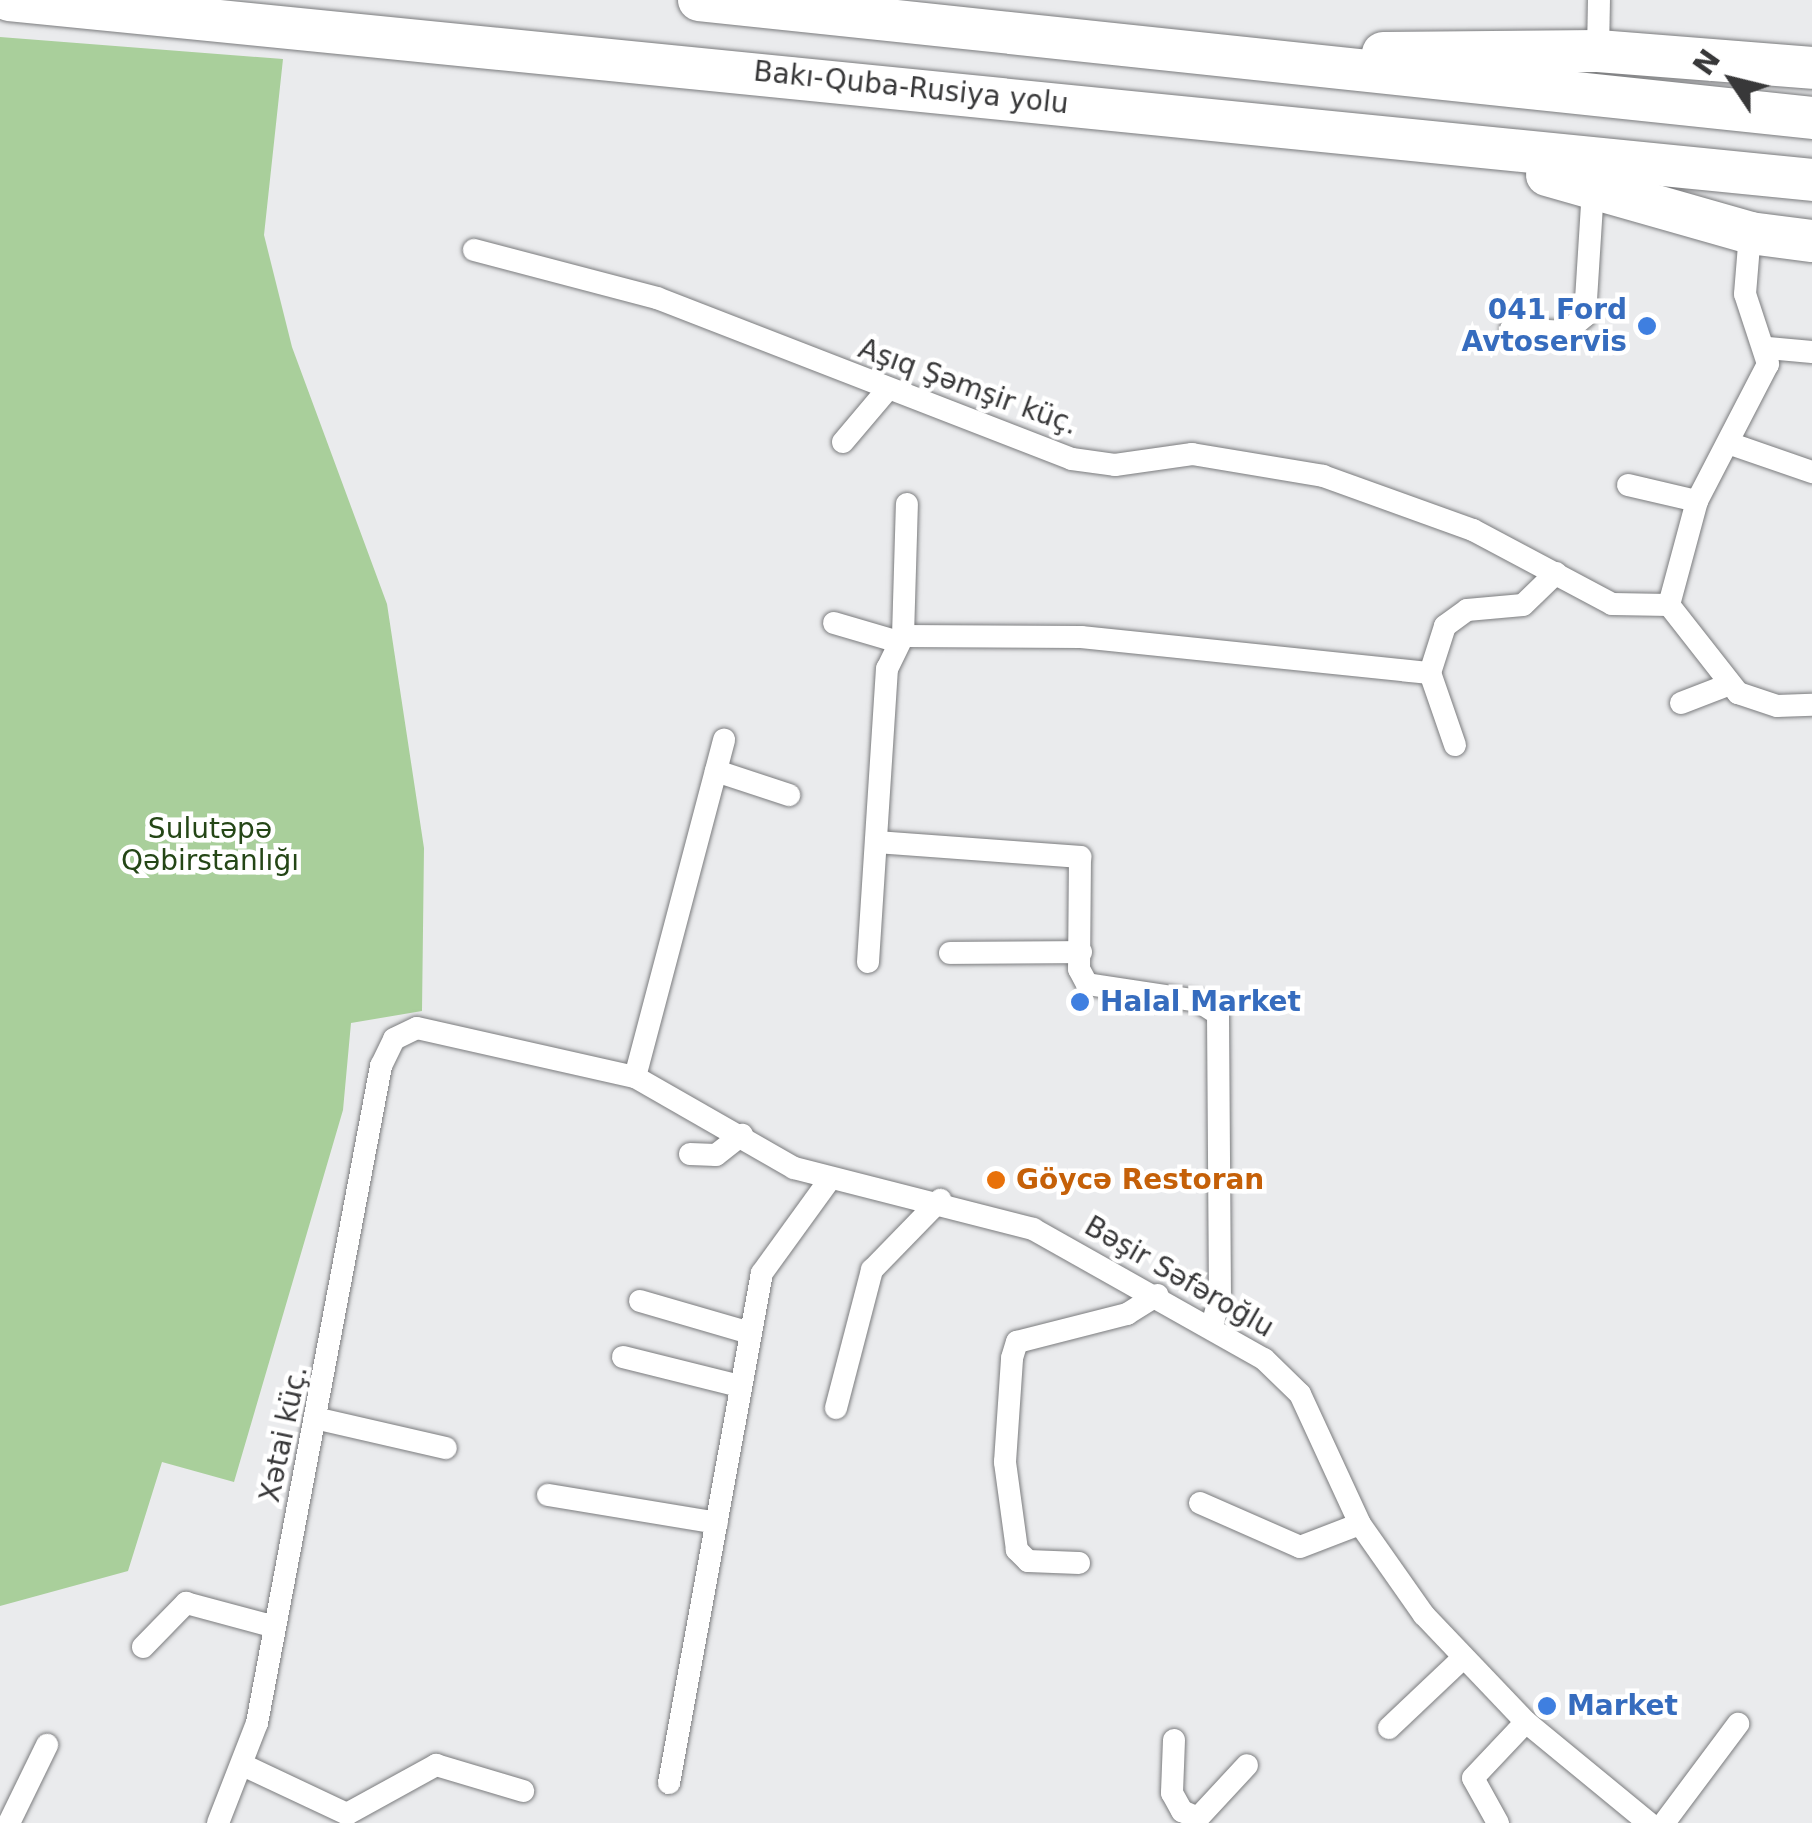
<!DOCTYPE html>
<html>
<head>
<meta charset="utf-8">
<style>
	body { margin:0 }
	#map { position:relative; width:1812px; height:1823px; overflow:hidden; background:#eaebed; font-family:"DejaVu Sans",sans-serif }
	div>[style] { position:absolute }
	.green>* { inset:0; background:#a9cf9b }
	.roads { filter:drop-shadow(0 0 2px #7b7c7e) drop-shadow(0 0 2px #7b7c7e) }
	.street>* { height:22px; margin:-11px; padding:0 11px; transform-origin:11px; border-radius:11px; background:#fff }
	.highway>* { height:42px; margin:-21px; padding:0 21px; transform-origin:21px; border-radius:21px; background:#fff }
	.dots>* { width:28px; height:28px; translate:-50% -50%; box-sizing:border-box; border:5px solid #fff; border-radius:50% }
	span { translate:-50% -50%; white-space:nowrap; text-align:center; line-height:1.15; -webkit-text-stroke:9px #fff; paint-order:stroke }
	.street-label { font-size:28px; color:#383839 }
	.shop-label { font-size:28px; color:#366cbe; font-weight:700 }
	.right { translate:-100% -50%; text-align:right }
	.left { translate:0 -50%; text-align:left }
	.park-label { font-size:28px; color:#244616 }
	.food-label { font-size:28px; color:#c56008; font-weight:700 }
	.north { position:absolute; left:1682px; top:30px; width:100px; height:100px; -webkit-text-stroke:8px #fff; paint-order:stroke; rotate:305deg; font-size:28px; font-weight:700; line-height:40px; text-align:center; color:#383839 }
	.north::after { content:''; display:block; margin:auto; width:35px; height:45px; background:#383839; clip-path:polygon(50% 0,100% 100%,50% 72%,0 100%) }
</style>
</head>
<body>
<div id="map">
	<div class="green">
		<i style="clip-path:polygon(0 37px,283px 59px,264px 235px,292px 347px,387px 604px,424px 848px,422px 1011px,351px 1023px,343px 1110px,234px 1482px,162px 1462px,128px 1571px,0 1606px)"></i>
	</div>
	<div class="roads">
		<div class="street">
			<i style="left:1598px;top:51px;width:51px;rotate:-88.9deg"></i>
			<i style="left:1750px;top:233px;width:61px;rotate:94.7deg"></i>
			<i style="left:1745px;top:294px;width:74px;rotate:71.8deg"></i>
			<i style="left:1768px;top:364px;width:154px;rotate:117.4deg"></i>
			<i style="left:1697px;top:501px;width:108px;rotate:105.1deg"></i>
			<i style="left:1669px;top:605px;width:112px;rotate:51.9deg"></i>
			<i style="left:1738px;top:693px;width:41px;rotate:18.4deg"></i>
			<i style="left:1777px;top:706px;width:35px;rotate:-2deg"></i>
			<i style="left:474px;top:250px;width:189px;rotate:14.7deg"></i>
			<i style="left:657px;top:298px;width:445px;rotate:21.2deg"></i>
			<i style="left:1072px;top:459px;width:43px;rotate:7.9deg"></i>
			<i style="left:1115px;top:465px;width:78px;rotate:-8.1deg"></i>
			<i style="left:1192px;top:454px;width:133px;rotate:9.5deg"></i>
			<i style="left:1323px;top:476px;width:159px;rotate:19.8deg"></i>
			<i style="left:1473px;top:530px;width:157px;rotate:28deg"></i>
			<i style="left:1612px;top:604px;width:57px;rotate:1deg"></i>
			<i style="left:1511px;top:329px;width:55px;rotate:3.1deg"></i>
			<i style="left:1566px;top:332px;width:25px;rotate:-40deg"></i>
			<i style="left:1585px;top:316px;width:128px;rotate:-86.4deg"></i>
			<i style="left:1768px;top:348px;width:44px;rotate:5.2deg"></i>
			<i style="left:843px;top:442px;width:68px;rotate:-49.8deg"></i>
			<i style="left:1731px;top:444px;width:86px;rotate:19.1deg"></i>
			<i style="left:1628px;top:485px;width:71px;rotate:13.1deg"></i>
			<i style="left:834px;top:623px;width:64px;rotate:16.4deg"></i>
			<i style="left:903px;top:636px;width:132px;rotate:-88.3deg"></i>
			<i style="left:1681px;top:703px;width:50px;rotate:-21deg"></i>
			<i style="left:1455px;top:745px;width:76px;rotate:-109.1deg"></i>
			<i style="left:1430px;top:673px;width:49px;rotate:-72.3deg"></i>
			<i style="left:1445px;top:626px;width:27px;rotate:-36deg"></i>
			<i style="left:1467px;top:610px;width:56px;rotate:-5.1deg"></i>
			<i style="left:1523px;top:605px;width:46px;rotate:-44.1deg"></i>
			<i style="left:716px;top:771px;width:77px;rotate:18.2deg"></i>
			<i style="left:877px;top:842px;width:204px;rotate:4.2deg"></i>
			<i style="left:1080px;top:857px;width:112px;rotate:90.5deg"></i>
			<i style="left:1079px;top:969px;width:17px;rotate:62deg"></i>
			<i style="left:1087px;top:984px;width:112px;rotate:8.7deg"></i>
			<i style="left:1198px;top:1001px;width:24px;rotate:33deg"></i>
			<i style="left:1218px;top:1014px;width:282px;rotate:89.6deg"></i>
			<i style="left:1220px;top:1296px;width:31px;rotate:105deg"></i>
			<i style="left:950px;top:953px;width:131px;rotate:-0.4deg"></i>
			<i style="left:868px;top:962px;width:294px;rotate:-86.3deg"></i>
			<i style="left:887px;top:669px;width:37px;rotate:-64deg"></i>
			<i style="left:903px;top:636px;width:178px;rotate:0.3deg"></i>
			<i style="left:1081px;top:637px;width:351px;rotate:5.9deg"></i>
			<i style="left:635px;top:1077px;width:349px;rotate:-75.2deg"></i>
			<i style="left:690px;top:1154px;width:26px;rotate:2deg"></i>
			<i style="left:716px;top:1155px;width:33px;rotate:-38deg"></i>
			<i style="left:640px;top:1301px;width:115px;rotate:16.2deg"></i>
			<i style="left:623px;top:1357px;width:120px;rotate:14deg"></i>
			<i style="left:836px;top:1408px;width:143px;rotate:-75.4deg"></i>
			<i style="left:872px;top:1270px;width:98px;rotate:-45.8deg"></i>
			<i style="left:319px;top:1419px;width:130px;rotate:12.9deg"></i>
			<i style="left:548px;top:1495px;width:171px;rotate:9.4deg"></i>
			<i style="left:1200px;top:1503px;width:109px;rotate:23.7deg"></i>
			<i style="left:1300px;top:1547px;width:64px;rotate:-21deg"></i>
			<i style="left:1079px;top:1563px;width:51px;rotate:-177.8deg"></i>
			<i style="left:1028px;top:1561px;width:16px;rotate:-135deg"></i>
			<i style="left:1017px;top:1550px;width:89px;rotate:-97.8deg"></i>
			<i style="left:1005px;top:1462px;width:104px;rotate:-86.1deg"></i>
			<i style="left:1012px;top:1358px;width:17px;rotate:-73deg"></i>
			<i style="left:1017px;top:1342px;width:114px;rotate:-14.3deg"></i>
			<i style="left:1127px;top:1314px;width:36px;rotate:-32deg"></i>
			<i style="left:143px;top:1647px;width:62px;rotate:-45.7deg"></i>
			<i style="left:186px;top:1603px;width:92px;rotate:15.1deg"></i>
			<i style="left:1389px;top:1728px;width:102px;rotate:-43.4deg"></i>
			<i style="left:1174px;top:1740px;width:53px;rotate:92.2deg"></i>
			<i style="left:1172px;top:1793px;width:21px;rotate:61deg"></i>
			<i style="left:1182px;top:1811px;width:17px;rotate:24deg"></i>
			<i style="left:1198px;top:1818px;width:72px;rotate:-47.2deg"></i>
			<i style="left:245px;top:1766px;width:113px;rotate:25.2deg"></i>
			<i style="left:347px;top:1814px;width:102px;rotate:-28.8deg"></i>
			<i style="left:436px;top:1765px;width:91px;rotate:16.6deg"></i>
			<i style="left:669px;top:1783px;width:518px;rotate:-79.67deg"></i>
			<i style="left:762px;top:1273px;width:116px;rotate:-54.1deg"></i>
			<i style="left:9px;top:1823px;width:87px;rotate:-64deg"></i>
			<i style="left:218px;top:1823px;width:107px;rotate:-68.7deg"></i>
			<i style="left:257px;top:1723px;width:669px;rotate:-79.31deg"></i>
			<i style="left:381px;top:1066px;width:30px;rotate:-64deg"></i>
			<i style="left:394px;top:1039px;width:25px;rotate:-26deg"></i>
			<i style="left:417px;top:1028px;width:223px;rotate:12.7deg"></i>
			<i style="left:635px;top:1077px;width:183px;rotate:29.8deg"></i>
			<i style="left:794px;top:1168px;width:247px;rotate:14.3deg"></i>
			<i style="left:1033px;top:1229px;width:265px;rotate:29.4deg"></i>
			<i style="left:1264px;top:1359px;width:50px;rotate:44.2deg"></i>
			<i style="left:1300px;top:1394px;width:143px;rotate:65.2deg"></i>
			<i style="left:1360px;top:1524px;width:111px;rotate:54.9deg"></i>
			<i style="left:1424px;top:1615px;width:148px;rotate:46.4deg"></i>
			<i style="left:1526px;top:1722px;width:159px;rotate:39.4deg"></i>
			<i style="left:1498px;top:1823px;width:51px;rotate:-119.1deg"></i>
			<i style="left:1473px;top:1778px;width:77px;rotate:-46.6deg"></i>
			<i style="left:1664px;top:1823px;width:124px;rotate:-53.2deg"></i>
		</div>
		<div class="highway">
			<i style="left:9px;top:0;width:1812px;rotate:5.7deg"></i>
			<i style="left:699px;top:0;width:1119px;rotate:6.05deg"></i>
			<i style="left:1383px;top:53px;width:215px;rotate:-0.5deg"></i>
			<i style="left:1598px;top:51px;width:215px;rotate:4.5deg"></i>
			<i style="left:1547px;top:175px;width:211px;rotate:15.9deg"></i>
			<i style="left:1750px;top:233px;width:63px;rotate:7.4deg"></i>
		</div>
	</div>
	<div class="dots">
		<i style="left:1647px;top:326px;background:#3f7fe0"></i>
		<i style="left:1080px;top:1002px;background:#3f7fe0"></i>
		<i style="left:996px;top:1180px;background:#e8710a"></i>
		<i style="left:1547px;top:1706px;background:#3f7fe0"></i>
	</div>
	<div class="street-label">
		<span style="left:911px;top:88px;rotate:6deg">Bakı-Quba-Rusiya yolu</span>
		<span style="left:968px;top:387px;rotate:20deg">Aşıq Şəmşir küç.</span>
		<span style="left:1179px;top:1277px;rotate:30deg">Bəşir Səfəroğlu</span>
		<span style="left:284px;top:1434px;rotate:-78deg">Xətai küç.</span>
	</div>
	<div class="shop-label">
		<span class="right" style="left:1627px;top:326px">041 Ford<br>Avtoservis</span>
		<span class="left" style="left:1100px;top:1002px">Halal Market</span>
		<span class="left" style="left:1567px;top:1706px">Market</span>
	</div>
	<div class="park-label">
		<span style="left:210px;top:845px">Sulutəpə<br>Qəbirstanlığı</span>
	</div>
	<div class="food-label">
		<span class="left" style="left:1016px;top:1180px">Göycə Restoran</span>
	</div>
	<div class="north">N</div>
</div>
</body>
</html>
